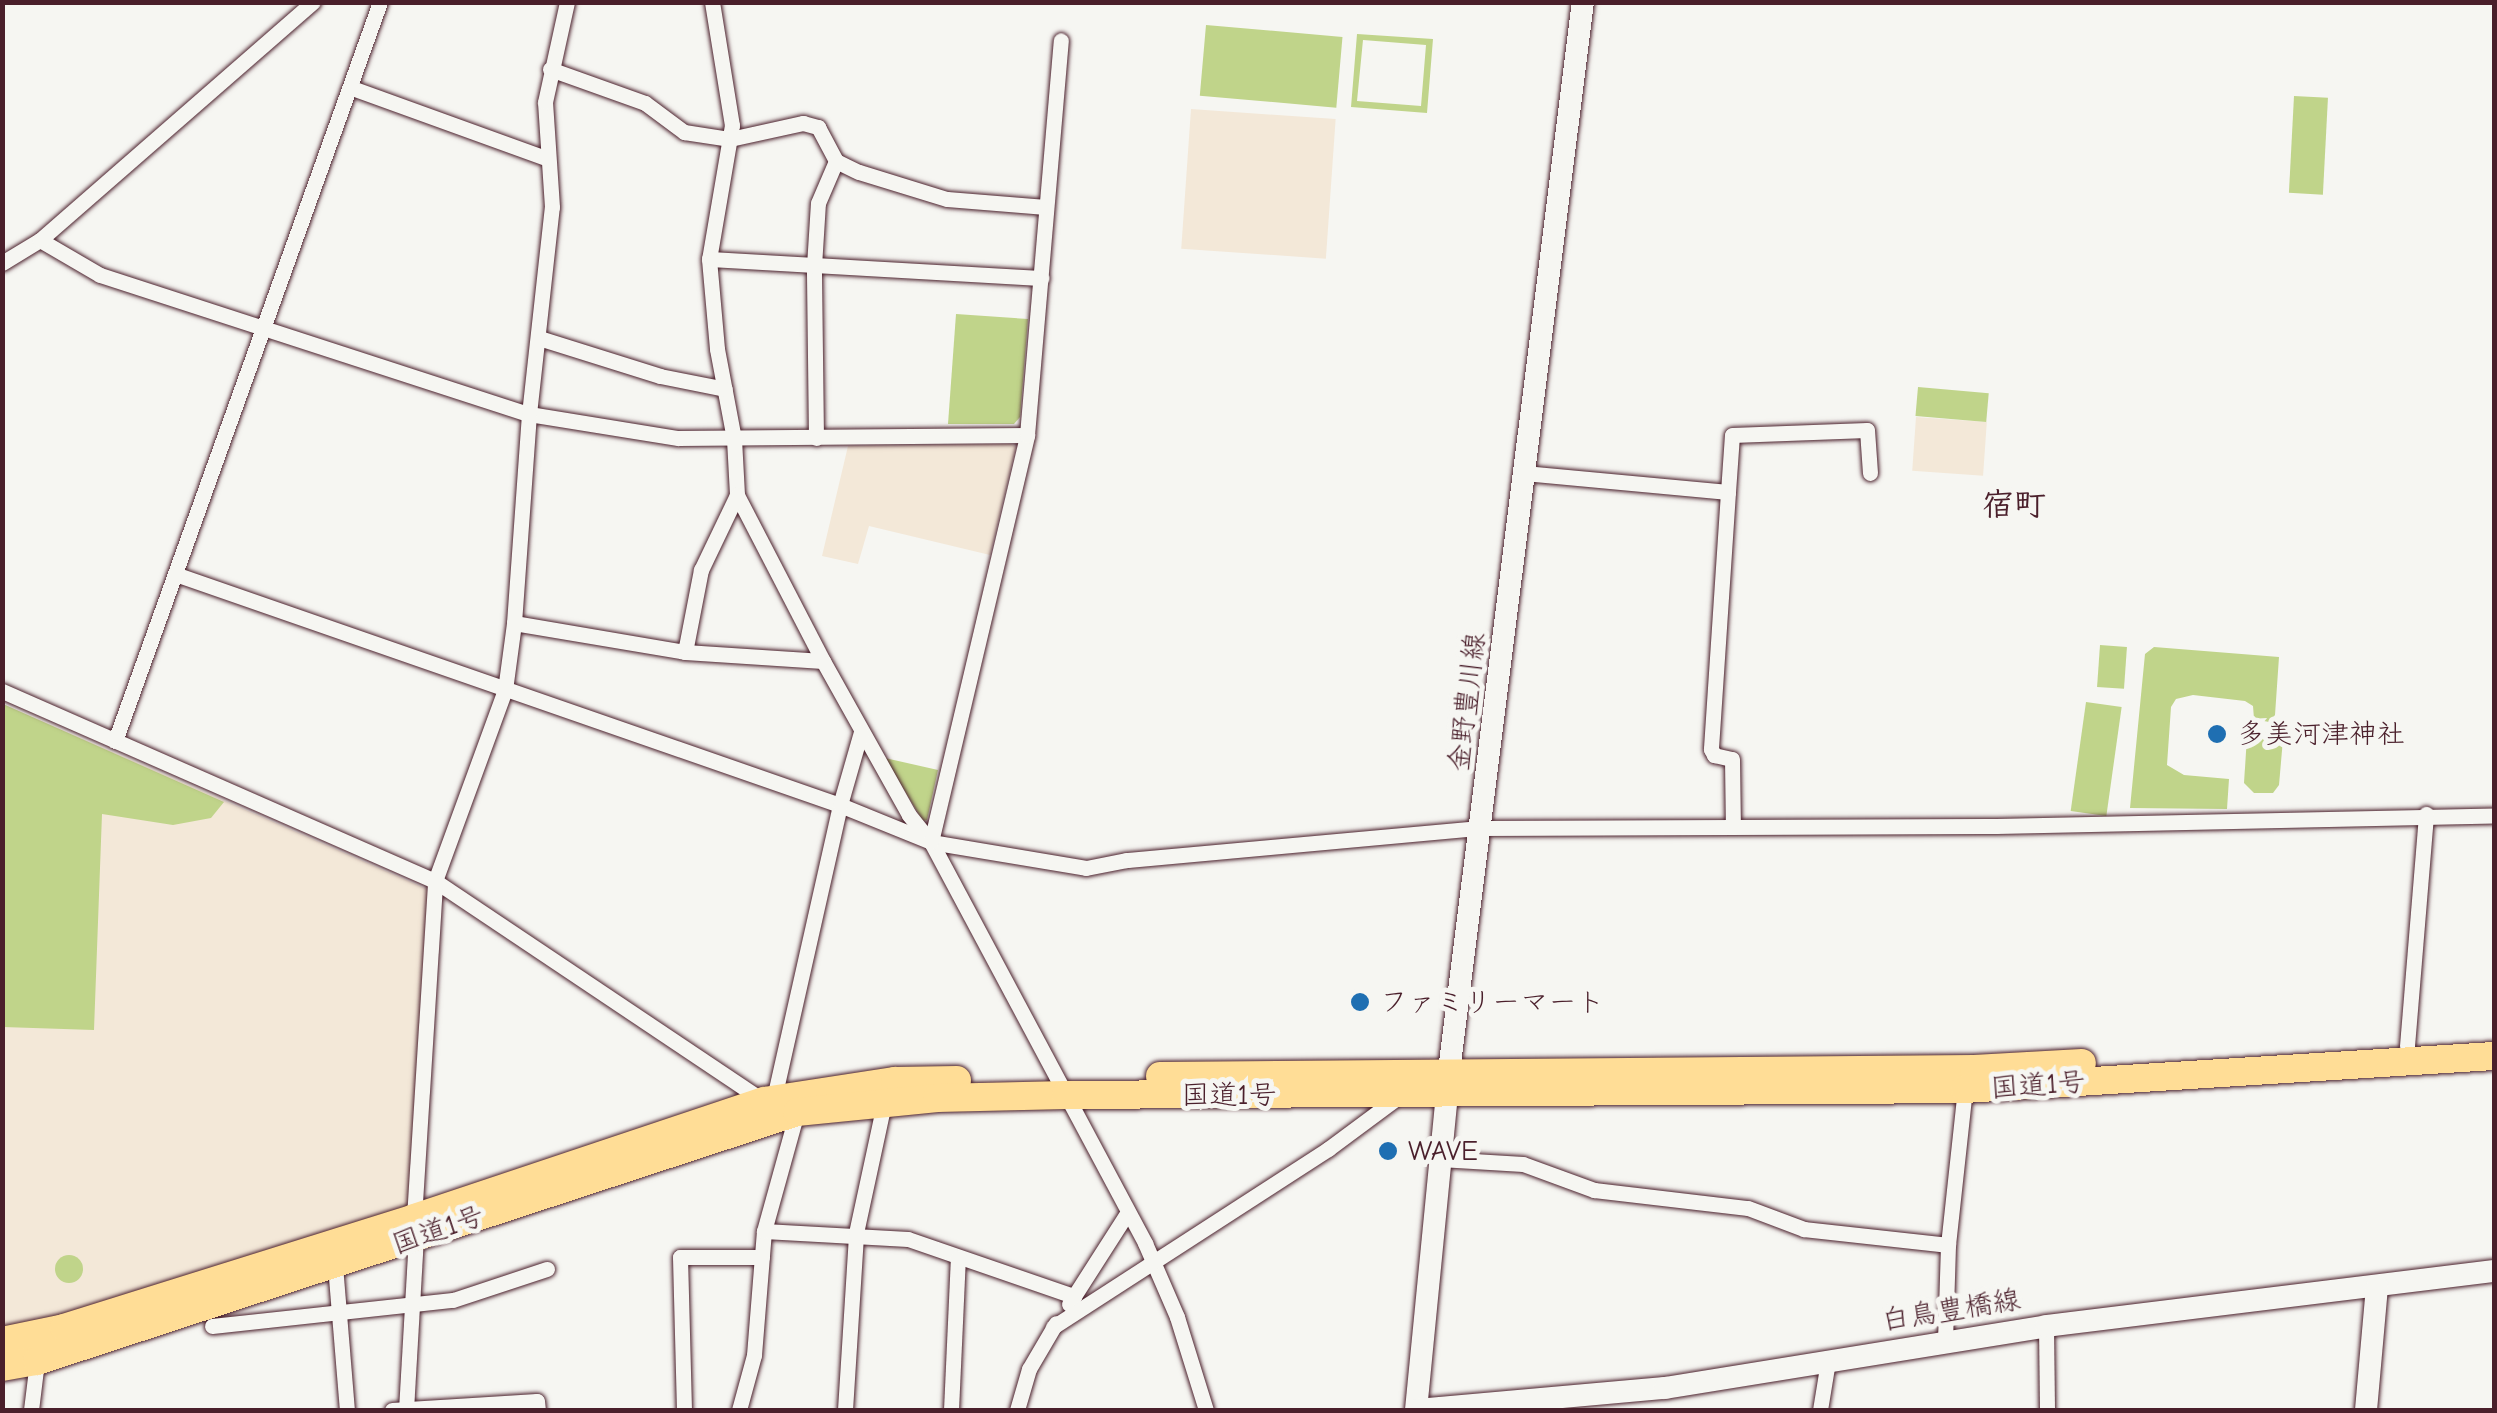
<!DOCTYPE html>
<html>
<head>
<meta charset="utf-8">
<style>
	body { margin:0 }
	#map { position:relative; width:2497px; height:1413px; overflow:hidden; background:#f6f6f2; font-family:"Comic Neue","Klee One",sans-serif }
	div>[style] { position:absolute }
	.built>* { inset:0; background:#f3e8d8; transform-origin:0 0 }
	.green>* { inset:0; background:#c0d48a; transform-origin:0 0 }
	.round { border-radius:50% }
	.roads { filter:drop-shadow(0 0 2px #4a1f2b) drop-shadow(0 0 2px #4a1f2b) }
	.street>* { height:15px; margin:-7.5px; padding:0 7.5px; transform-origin:7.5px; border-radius:7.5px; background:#f6f6f2 }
	.secondary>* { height:22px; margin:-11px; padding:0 11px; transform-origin:11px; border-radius:11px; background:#f6f6f2 }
	.highway>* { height:28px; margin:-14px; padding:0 14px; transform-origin:14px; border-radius:14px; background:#ffdd96 }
	.dots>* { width:28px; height:28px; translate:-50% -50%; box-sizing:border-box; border:5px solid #f6f6f2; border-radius:50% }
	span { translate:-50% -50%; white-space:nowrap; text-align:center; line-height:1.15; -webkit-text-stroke:10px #f6f6f2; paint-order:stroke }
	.street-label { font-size:28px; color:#4a1f2b }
	.poi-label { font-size:28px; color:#4a1f2b }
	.left { translate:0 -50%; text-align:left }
	.quarter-label { font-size:32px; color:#4a1f2b; font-weight:700 }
	.frame { position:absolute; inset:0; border:5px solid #4a1f2b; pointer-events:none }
</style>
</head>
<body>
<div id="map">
	<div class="built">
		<i style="left:1191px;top:109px;width:145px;height:140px;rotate:4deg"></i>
		<i style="left:1916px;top:417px;width:71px;height:54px;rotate:4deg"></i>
		<i style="clip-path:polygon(1011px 444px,1016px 447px,990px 555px,869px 526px,858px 564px,822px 556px,848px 446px)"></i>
		<i style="clip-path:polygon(3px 704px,429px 890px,409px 1210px,3px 1333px)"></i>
	</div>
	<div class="green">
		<i style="left:1206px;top:25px;width:137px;height:71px;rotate:5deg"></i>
		<i style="clip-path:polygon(evenodd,1357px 34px,1433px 39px,1427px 113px,1351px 107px,1357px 34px,1363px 40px,1426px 45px,1421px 106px,1357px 101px,1363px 40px)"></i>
		<i style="left:2294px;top:96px;width:34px;height:97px;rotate:3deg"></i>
		<i style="clip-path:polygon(956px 314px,1028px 319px,1020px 417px,1014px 424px,948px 424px)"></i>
		<i style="left:1918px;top:387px;width:71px;height:29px;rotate:5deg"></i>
		<i style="left:2100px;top:645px;width:27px;height:42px;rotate:4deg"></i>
		<i style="clip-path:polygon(2154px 647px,2279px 657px,2275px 715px,2269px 722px,2254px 719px,2253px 706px,2245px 701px,2193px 695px,2176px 699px,2171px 707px,2167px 765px,2184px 775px,2229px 779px,2227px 809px,2130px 808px,2145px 654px)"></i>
		<i style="left:2086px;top:702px;width:36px;height:110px;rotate:8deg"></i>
		<i style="clip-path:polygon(3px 704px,224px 802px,211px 818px,173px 825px,102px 814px,94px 1030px,3px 1027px)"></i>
		<i style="clip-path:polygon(2257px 729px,2274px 730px,2283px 739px,2279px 785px,2273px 793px,2254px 793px,2244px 783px,2247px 737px)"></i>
		<i style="clip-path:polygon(885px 758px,938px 770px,927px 820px,923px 821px)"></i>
		<i class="round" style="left:55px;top:1255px;width:28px;height:28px"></i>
	</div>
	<div class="roads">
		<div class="street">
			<i style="left:712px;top:2px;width:125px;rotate:80.8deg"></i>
			<i style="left:732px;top:125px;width:136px;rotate:99.7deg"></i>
			<i style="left:709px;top:259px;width:90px;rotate:84.9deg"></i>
			<i style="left:717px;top:349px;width:92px;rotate:79.3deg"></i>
			<i style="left:734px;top:439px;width:56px;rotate:86.9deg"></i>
			<i style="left:737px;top:495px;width:187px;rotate:62.6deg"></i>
			<i style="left:823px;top:661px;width:176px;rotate:60.8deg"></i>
			<i style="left:909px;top:815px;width:35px;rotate:51deg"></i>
			<i style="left:931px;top:842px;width:455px;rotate:61.9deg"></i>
			<i style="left:1145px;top:1243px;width:81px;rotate:66.6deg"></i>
			<i style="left:1177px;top:1317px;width:97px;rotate:72.7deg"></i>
			<i style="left:550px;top:69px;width:101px;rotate:19.7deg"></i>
			<i style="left:645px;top:103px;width:49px;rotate:36.6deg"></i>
			<i style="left:684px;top:132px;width:47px;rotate:8.7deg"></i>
			<i style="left:730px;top:139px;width:75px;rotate:-12.4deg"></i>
			<i style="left:803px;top:123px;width:16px;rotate:15deg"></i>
			<i style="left:818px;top:127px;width:38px;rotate:62deg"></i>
			<i style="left:836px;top:161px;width:25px;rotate:26deg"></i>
			<i style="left:859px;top:172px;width:92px;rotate:17.1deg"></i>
			<i style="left:947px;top:199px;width:99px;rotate:4.6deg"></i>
			<i style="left:352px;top:88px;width:208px;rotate:19.9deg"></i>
			<i style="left:40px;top:240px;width:69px;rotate:30.3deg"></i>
			<i style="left:100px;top:275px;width:451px;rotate:18deg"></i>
			<i style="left:529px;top:414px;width:151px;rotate:9.2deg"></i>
			<i style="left:678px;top:438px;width:349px;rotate:-0.5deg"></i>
			<i style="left:709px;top:259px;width:333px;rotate:3.3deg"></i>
			<i style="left:2px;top:263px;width:44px;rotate:-31.2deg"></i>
			<i style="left:40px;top:240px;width:362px;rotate:-41.1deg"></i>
			<i style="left:539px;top:338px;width:127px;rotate:17.4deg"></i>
			<i style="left:660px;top:376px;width:66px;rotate:11.3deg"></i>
			<i style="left:816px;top:438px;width:172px;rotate:-90.7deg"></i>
			<i style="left:814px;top:266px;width:63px;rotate:-86.4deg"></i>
			<i style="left:818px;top:203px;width:46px;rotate:-66.8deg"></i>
			<i style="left:1524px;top:473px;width:205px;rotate:5.3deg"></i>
			<i style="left:1728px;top:492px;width:57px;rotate:-86deg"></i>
			<i style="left:1732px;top:435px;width:135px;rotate:-2.1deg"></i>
			<i style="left:1867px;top:430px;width:43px;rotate:86deg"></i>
			<i style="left:1728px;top:492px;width:258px;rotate:93.8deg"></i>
			<i style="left:1711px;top:749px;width:7px;rotate:63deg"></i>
			<i style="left:1714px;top:755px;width:18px;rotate:13deg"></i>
			<i style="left:1732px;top:759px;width:68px;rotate:89.2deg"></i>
			<i style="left:178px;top:575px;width:701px;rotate:19.16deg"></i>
			<i style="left:840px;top:805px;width:98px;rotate:22.1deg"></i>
			<i style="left:931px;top:842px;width:157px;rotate:9.5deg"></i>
			<i style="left:1086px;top:868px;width:42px;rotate:-11deg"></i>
			<i style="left:1127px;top:860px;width:355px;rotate:-5.2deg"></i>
			<i style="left:1481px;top:828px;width:515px;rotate:-0.22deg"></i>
			<i style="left:1996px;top:826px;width:498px;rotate:-1.2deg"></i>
			<i style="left:514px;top:623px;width:173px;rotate:9.6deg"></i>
			<i style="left:685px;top:652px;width:138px;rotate:3.7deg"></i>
			<i style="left:685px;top:652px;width:84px;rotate:-79deg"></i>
			<i style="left:701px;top:570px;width:83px;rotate:-64.4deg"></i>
			<i style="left:2px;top:691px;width:473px;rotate:23.7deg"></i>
			<i style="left:435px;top:881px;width:396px;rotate:33.8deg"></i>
			<i style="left:115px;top:741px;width:785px;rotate:-70.27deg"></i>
			<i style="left:931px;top:842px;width:418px;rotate:-76.7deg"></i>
			<i style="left:1027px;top:435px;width:396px;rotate:-85.1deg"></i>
			<i style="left:2407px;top:1046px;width:233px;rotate:-85.3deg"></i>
			<i style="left:774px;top:1098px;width:300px;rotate:-77.3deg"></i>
			<i style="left:840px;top:805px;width:76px;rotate:-74deg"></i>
			<i style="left:1440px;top:1159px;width:83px;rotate:3.4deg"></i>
			<i style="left:1523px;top:1164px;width:76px;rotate:20.1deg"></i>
			<i style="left:1594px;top:1190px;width:155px;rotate:6.7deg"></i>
			<i style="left:1748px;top:1208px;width:60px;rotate:20.6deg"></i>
			<i style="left:1804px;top:1229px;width:145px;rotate:6.3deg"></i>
			<i style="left:414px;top:1218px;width:338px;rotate:-86.4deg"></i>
			<i style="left:435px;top:881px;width:203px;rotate:-69.9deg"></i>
			<i style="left:505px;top:690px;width:68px;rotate:-82.3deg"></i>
			<i style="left:514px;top:623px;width:210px;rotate:-85.9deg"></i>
			<i style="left:529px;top:414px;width:208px;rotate:-83.7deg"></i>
			<i style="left:552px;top:207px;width:105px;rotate:-93.8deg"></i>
			<i style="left:545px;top:102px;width:102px;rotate:-77.6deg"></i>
			<i style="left:764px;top:1231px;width:144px;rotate:3.2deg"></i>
			<i style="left:908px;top:1239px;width:176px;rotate:19deg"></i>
			<i style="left:335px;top:1265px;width:145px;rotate:85.3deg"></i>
			<i style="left:1069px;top:1304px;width:106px;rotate:-57.4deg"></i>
			<i style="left:212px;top:1326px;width:242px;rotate:-6.2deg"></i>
			<i style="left:453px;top:1300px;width:99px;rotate:-18.3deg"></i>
			<i style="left:2046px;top:1326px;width:84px;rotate:89.3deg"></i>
			<i style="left:1053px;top:1327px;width:328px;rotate:-32.9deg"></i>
			<i style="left:1328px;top:1149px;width:87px;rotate:-36.6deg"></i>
			<i style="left:1945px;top:1341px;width:96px;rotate:-88.2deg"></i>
			<i style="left:1948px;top:1245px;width:157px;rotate:-83.8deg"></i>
			<i style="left:31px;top:1410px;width:49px;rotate:-83deg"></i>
			<i style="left:392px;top:1410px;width:145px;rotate:-3.6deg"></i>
			<i style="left:537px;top:1401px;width:9px;rotate:84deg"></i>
			<i style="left:406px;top:1410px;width:173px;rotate:-86.7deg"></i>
			<i style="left:684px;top:1410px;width:153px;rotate:-91.5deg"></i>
			<i style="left:680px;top:1257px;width:82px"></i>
			<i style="left:739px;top:1410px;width:57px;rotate:-74.7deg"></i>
			<i style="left:754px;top:1355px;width:124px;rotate:-85.4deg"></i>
			<i style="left:764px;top:1231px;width:123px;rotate:-74.5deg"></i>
			<i style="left:845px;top:1410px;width:177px;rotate:-86.4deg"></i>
			<i style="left:856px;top:1233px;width:133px;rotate:-77.8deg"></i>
			<i style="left:951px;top:1410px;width:153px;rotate:-87.4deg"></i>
			<i style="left:1017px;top:1410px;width:43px;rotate:-73.7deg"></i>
			<i style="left:1029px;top:1369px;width:53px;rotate:-59.6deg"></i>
			<i style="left:1820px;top:1410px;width:50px;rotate:-80.7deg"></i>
		</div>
		<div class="secondary">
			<i style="left:1416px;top:1410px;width:341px;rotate:-84.4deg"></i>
			<i style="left:1449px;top:1071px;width:1077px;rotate:-82.86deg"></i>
			<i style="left:1417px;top:1410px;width:249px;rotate:-5.1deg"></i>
			<i style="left:1665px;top:1388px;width:386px;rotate:-9.2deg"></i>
			<i style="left:2046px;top:1326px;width:451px;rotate:-7deg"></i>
			<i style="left:2366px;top:1410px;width:124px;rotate:-84.9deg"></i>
		</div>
		<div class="highway">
			<i style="left:1160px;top:1076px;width:814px;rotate:-0.49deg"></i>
			<i style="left:1974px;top:1069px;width:108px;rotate:-3.2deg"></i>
			<i style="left:2px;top:1341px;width:63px;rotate:-11.8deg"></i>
			<i style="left:64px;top:1328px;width:367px;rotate:-17.4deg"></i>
			<i style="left:414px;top:1218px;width:369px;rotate:-18.5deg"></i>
			<i style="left:764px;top:1101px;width:133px;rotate:-8.7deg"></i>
			<i style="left:895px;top:1081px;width:62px;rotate:-0.9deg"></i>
			<i style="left:2px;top:1367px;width:36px;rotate:-10deg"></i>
			<i style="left:37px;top:1361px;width:800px;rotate:-18.14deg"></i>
			<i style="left:797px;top:1112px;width:141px;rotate:-5.7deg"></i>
			<i style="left:937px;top:1098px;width:129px;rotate:-1.3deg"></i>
			<i style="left:1066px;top:1095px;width:899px;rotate:-0.38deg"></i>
			<i style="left:1965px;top:1089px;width:530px;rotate:-3.57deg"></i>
		</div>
	</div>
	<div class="dots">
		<i style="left:2217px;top:734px;background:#1f6fb2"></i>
		<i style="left:1360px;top:1002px;background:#1f6fb2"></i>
		<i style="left:1388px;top:1151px;background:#1f6fb2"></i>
	</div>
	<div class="street-label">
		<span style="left:1467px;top:702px;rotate:-83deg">金野豊川線</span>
		<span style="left:2038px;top:1085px;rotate:-4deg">国道1号</span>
		<span style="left:1229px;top:1095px">国道1号</span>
		<span style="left:438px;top:1230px;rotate:-19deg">国道1号</span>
		<span style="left:1951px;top:1310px;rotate:-9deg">白鳥豊橋線</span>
	</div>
	<div class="poi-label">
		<span class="left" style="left:2237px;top:734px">多美河津神社</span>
		<span class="left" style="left:1380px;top:1002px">ファミリーマート</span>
		<span class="left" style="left:1408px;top:1151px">WAVE</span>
	</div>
	<div class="quarter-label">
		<span style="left:2014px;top:505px">宿町</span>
	</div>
	<div class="frame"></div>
</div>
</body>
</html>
